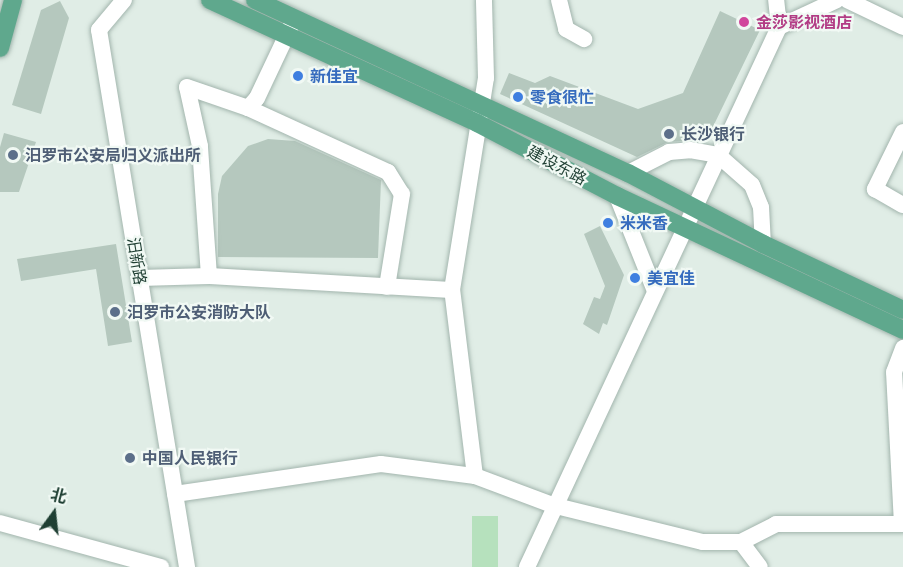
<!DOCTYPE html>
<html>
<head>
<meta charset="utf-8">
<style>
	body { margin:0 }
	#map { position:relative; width:903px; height:567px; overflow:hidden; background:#e0ede6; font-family:"Open Sans","Noto Sans SC",sans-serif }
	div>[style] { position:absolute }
	.green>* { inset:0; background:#b6e1bd; transform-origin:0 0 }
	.building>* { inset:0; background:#b5c8be }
	.roads { filter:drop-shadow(0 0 2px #a2b5ad) drop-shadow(0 0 2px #a2b5ad) }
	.minor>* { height:16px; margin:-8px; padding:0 8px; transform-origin:8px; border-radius:8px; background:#fff }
	.major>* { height:18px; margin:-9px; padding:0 9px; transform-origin:9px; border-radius:9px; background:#5fa88d }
	.dots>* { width:16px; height:16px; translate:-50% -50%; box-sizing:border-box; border:3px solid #f1f9f4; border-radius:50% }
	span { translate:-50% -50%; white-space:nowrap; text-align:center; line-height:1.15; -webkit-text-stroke:4.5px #f1f9f4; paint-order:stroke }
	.hotel-label { font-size:16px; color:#b23c85; font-weight:700 }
	.left { translate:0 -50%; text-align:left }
	.shop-label { font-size:16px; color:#366cbe; font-weight:700 }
	.service-label { font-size:16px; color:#4e5e75; font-weight:700 }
	.street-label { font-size:16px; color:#1f3f33 }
	.north { position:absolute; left:24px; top:483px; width:60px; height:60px; -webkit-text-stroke:4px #f1f9f4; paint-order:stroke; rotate:15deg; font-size:16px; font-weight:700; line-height:24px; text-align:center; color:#1f3f33 }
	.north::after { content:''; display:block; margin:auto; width:21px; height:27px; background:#1f3f33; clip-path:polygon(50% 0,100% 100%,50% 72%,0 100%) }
</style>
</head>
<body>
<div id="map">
	<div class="green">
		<i style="left:472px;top:516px;width:26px;height:51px"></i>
	</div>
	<div class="building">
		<i style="clip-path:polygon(60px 1px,69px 18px,41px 114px,12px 105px,41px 10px)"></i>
		<i style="clip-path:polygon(720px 11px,760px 30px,707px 139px,668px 142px,637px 157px,500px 94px,509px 73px,535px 83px,550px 76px,638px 109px,683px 93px)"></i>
		<i style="clip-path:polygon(4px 133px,36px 142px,19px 192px,0 192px,0 147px)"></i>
		<i style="clip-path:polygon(268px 139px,295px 141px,381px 180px,378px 258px,218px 257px,218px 194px,222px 176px,248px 146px)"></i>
		<i style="clip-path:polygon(600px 226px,624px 275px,607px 325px,603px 323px,599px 334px,583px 324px,594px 297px,600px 299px,605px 286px,584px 234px)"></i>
		<i style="clip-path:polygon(116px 244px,132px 342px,108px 346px,96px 269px,21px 281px,17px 259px)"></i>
	</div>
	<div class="roads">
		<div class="minor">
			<i style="left:124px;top:0;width:39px;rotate:130deg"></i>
			<i style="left:99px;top:30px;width:544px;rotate:80.69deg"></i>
			<i style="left:559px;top:0;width:30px;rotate:76deg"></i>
			<i style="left:566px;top:29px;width:21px;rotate:29deg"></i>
			<i style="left:847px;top:0;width:62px;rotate:25.7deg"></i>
			<i style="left:779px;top:27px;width:64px;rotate:-25deg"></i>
			<i style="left:248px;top:108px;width:13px;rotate:-48deg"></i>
			<i style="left:257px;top:98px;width:82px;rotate:-64.7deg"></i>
			<i style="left:903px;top:132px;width:64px;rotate:116.2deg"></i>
			<i style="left:875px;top:189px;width:32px;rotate:30deg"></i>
			<i style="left:628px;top:173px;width:46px;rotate:-27.1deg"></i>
			<i style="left:669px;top:152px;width:21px;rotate:-5deg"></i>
			<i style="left:690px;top:150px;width:28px;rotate:10deg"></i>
			<i style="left:718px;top:155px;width:45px;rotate:41.4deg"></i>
			<i style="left:752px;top:185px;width:24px;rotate:68deg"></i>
			<i style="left:761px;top:207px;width:37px;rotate:87deg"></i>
			<i style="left:617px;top:196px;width:102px;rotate:68.2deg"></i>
			<i style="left:209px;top:276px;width:130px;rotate:-94deg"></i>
			<i style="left:200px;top:146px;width:60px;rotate:-102.4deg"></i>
			<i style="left:187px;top:87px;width:65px;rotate:19deg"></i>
			<i style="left:248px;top:108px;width:154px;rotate:24.6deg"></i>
			<i style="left:388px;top:172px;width:26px;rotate:58deg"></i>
			<i style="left:402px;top:194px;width:94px;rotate:99.2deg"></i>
			<i style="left:140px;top:278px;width:69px;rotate:-1.7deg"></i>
			<i style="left:209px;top:276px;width:243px;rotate:3.3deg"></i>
			<i style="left:475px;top:476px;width:187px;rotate:-97deg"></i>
			<i style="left:452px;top:290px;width:215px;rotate:-80.9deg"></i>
			<i style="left:486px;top:78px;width:78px;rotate:-91.5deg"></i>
			<i style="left:175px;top:494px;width:208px;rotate:-8.3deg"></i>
			<i style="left:381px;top:464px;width:95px;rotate:7.3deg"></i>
			<i style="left:475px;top:476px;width:82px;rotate:20.6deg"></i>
			<i style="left:552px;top:505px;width:155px;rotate:13.8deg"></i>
			<i style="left:703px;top:542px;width:38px"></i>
			<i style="left:741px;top:542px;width:39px;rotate:-27deg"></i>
			<i style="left:776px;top:524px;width:127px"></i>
			<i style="left:0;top:523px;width:167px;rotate:15.3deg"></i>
			<i style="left:902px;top:524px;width:152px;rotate:-93deg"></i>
			<i style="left:894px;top:372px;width:26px;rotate:-69deg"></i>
			<i style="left:741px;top:542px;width:31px;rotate:53deg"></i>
			<i style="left:527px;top:567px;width:596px;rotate:-64.98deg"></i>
			<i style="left:779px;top:27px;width:27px;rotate:-96deg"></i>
		</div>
		<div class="major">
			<i style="left:210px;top:0;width:294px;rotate:24.7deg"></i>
			<i style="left:477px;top:123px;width:158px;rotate:27.5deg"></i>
			<i style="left:617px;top:196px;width:316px;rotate:25.1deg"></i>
			<i style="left:255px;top:0;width:411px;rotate:24.9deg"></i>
			<i style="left:628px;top:173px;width:153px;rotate:27.7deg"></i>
			<i style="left:763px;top:244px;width:155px;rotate:25.2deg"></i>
			<i style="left:0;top:48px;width:50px;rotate:-74.8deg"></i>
		</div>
	</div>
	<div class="dots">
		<i style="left:744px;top:22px;background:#d1479c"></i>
		<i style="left:298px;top:76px;background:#3f7fe0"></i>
		<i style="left:518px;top:97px;background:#3f7fe0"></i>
		<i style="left:669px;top:134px;background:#5c6f8a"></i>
		<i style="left:13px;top:155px;background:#5c6f8a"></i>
		<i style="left:608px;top:223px;background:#3f7fe0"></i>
		<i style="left:635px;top:278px;background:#3f7fe0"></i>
		<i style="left:115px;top:312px;background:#5c6f8a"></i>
		<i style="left:130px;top:458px;background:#5c6f8a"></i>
	</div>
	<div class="hotel-label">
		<span class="left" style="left:756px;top:22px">金莎影视酒店</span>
	</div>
	<div class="shop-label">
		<span class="left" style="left:310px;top:76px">新佳宜</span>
		<span class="left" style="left:530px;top:97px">零食很忙</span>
		<span class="left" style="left:620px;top:223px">米米香</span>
		<span class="left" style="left:647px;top:278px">美宜佳</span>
	</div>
	<div class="service-label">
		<span class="left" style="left:681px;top:134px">长沙银行</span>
		<span class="left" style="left:25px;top:155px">汨罗市公安局归义派出所</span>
		<span class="left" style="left:127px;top:312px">汨罗市公安消防大队</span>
		<span class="left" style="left:142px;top:458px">中国人民银行</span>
	</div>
	<div class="street-label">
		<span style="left:557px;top:165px;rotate:28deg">建设东路</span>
		<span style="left:137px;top:261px;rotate:81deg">汨新路</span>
	</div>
	<div class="north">北</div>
</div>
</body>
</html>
